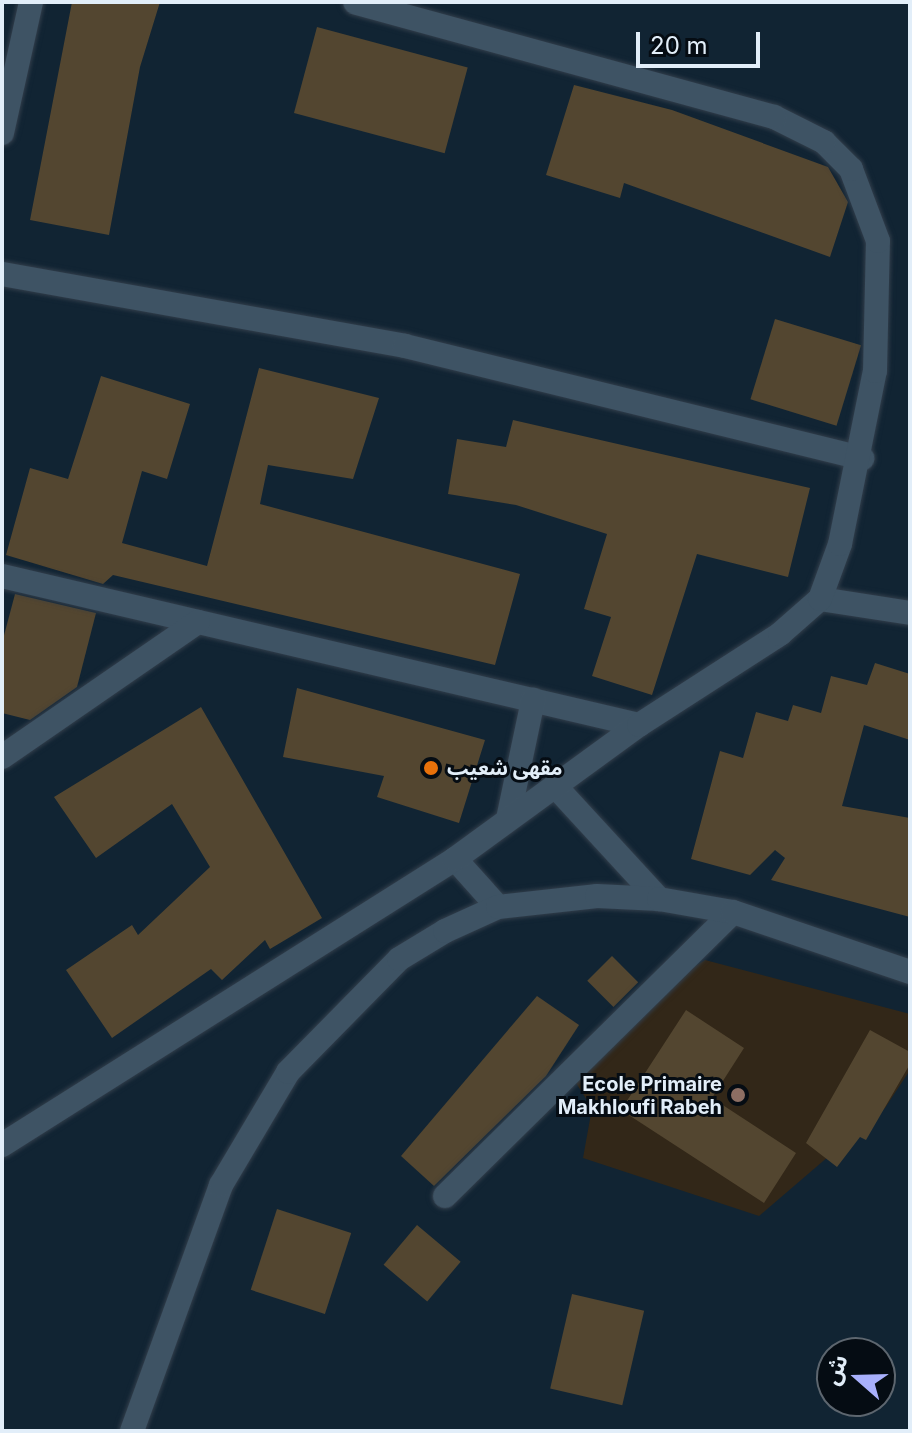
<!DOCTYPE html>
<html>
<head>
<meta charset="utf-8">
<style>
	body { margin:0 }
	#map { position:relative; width:912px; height:1433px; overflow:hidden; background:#112433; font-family:Inter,"Noto Sans Arabic",sans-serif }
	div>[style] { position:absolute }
	.education>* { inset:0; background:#322718 }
	.building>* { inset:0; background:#534630; transform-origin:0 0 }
	.roads { filter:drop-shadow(0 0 2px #323e4b) drop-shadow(0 0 2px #323e4b) }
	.street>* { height:24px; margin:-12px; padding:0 12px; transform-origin:12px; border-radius:12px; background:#3e5364 }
	.dots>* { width:22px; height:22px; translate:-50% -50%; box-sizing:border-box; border:4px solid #050c13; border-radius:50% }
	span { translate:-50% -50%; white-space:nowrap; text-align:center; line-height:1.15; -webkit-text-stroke:6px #050c13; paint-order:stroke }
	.poi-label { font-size:20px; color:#e2eef9; font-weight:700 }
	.left { translate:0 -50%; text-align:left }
	.right { translate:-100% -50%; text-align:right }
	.frame { position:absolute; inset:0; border:4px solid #e2eef9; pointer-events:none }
	.north { position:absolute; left:816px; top:1337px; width:80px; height:80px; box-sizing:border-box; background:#050c13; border:2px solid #5d666f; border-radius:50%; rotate:290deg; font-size:22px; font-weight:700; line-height:32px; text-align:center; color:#e2eef9 }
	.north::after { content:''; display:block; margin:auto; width:28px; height:36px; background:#a8b0fc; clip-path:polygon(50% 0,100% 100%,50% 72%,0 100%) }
	.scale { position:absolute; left:636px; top:32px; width:124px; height:36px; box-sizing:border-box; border:4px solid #e2eef9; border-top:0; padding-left:10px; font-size:24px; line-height:28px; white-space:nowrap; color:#e2eef9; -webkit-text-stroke:6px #050c13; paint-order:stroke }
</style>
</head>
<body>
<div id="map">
	<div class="education">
		<i style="clip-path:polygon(705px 960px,910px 1014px,910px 1070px,885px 1108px,759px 1216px,583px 1158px,592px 1108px,576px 1083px,650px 995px)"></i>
	</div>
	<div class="building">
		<i style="clip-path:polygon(72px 2px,160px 2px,140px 67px,109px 235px,30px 220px)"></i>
		<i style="left:317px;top:27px;width:156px;height:89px;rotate:15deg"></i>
		<i style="clip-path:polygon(574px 85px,672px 110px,828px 167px,848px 202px,830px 257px,624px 183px,620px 198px,546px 175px)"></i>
		<i style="left:775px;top:319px;width:90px;height:84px;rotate:17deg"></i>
		<i style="clip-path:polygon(259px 368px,379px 398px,353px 479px,268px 465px,260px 504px,520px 574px,495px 665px,113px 575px,103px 584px,6px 555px,30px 468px,68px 479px,101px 376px,190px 404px,167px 479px,142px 471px,122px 543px,207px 566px)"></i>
		<i style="clip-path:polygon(513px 420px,810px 488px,788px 577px,697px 554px,652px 695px,592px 676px,611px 617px,584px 609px,607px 534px,516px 505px,448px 494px,457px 439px,506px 447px)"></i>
		<i style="clip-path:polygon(15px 594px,96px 613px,77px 687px,30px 720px,2px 713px,2px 643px)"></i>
		<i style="clip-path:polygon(875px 663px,910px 674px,910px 740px,864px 725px,842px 806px,910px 818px,910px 917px,771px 880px,785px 858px,775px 850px,750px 875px,691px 859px,720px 751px,743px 758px,756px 712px,788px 721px,793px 705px,821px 713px,831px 676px,867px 685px)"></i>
		<i style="clip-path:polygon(297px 688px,485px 740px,459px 823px,377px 797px,384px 776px,283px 757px)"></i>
		<i style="clip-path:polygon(201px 707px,322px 918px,270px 949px,265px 940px,222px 980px,211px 969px,112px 1038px,66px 970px,132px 925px,138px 935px,210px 867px,172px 804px,96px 858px,54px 797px)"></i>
		<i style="left:612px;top:956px;width:37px;height:35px;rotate:45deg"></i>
		<i style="clip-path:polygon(537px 996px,579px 1025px,546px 1076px,434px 1186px,401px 1156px)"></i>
		<i style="clip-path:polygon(686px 1010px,744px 1048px,712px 1098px,796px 1153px,764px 1203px,621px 1110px)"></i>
		<i style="clip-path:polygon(870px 1030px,910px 1052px,910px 1064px,866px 1140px,860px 1137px,837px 1167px,806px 1143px)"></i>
		<i style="left:277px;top:1209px;width:78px;height:85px;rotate:18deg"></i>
		<i style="left:417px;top:1225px;width:57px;height:52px;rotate:40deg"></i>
		<i style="left:572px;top:1294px;width:74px;height:97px;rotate:13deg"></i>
	</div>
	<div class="roads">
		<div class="street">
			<i style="left:2px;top:133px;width:134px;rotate:-77.5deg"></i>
			<i style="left:2px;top:274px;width:409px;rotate:10.1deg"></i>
			<i style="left:405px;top:346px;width:471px;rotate:13.8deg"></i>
			<i style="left:2px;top:576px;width:654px;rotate:13.17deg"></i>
			<i style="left:820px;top:599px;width:91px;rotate:8.8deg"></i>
			<i style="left:2px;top:757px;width:238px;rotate:-34.6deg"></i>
			<i style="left:555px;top:786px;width:154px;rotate:47.4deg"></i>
			<i style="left:508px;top:819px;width:122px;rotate:-78.1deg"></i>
			<i style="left:455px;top:859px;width:64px;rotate:48.1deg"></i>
			<i style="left:2px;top:1145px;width:536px;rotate:-32.27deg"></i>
			<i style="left:455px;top:859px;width:228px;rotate:-36.1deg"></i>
			<i style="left:639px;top:725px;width:168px;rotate:-32.8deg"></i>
			<i style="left:780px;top:634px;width:53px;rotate:-41.2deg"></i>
			<i style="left:820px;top:599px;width:59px;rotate:-70deg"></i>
			<i style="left:840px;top:544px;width:177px;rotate:-78.6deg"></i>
			<i style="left:875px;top:371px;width:130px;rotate:-88.7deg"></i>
			<i style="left:878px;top:241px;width:77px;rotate:-110.6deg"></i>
			<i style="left:851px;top:169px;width:38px;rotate:-135deg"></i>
			<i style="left:824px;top:142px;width:56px;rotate:-153.4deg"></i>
			<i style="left:774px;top:117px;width:434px;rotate:-164.7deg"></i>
			<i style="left:445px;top:1196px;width:404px;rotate:-44.6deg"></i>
			<i style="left:132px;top:1431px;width:262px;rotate:-70.1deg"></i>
			<i style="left:221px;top:1185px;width:131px;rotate:-59.3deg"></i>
			<i style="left:288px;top:1072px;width:158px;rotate:-45.5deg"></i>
			<i style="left:399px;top:959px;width:54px;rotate:-31.3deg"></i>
			<i style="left:445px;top:931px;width:58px;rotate:-24.4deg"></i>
			<i style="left:498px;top:907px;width:100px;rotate:-6.3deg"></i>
			<i style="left:597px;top:896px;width:62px;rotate:2.8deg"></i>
			<i style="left:659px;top:899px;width:75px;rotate:10deg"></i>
			<i style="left:733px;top:912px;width:187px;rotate:18.7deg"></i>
		</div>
	</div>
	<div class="dots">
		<i style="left:431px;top:768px;background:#e8710a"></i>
		<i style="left:738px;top:1095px;background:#8d6e63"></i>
	</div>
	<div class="poi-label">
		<span class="left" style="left:447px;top:768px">مقهى شعيب</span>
		<span class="right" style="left:722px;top:1096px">Ecole Primaire<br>Makhloufi Rabeh</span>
	</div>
	<div class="frame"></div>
	<div class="north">ش</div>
	<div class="scale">20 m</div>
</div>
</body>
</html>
